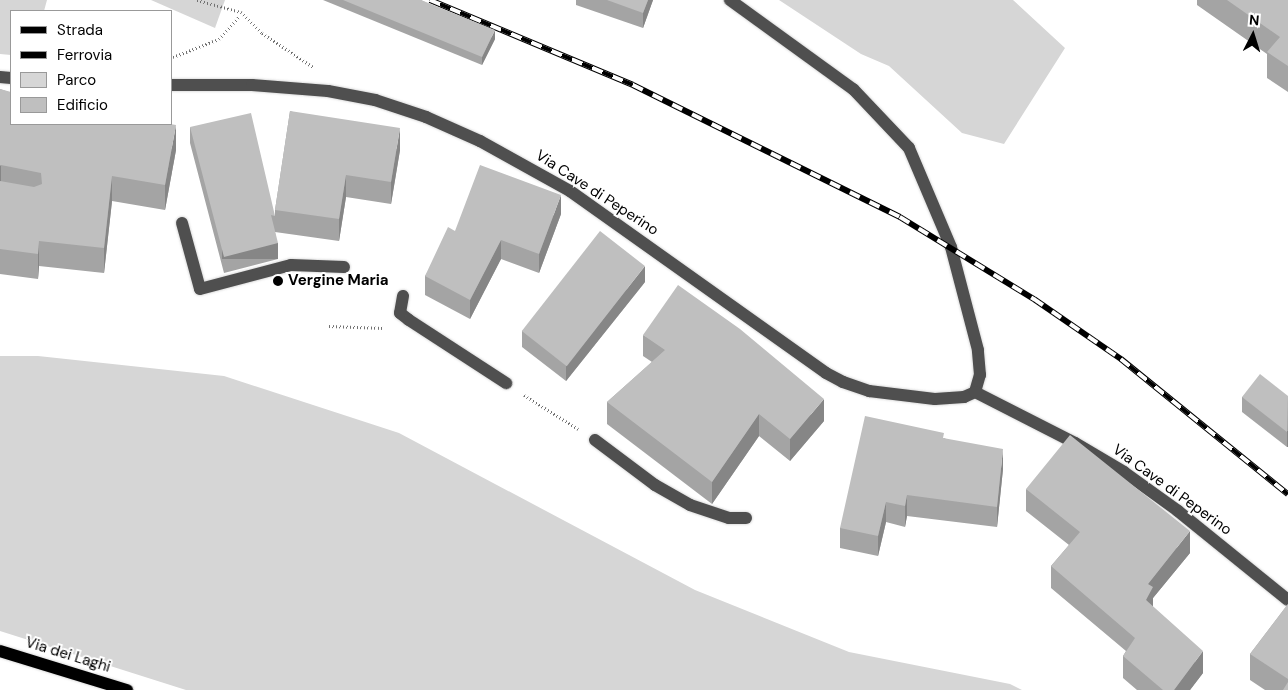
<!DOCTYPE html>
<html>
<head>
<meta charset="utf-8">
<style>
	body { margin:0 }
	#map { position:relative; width:1288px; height:690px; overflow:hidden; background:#fff; font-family:"DM Sans",sans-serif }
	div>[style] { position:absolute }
	.green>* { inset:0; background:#d6d6d6 }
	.path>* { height:3px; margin-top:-1.5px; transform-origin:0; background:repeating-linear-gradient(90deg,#717171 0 1px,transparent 0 3.5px) }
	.roads { filter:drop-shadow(0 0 1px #dbdbdb) drop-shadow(0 0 1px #dbdbdb) }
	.minor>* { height:12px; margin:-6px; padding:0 6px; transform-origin:6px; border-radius:6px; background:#4f4f4f }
	.major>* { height:12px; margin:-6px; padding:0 6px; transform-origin:6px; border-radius:6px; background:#000 }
	.rail>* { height:5.5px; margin-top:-2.75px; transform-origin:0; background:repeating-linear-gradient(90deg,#fff 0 11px,#000 0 22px); box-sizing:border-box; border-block:1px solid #000 }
	.wall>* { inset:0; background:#a4a4a4 }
	.shaded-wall>* { inset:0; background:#868686; transform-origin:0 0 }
	.building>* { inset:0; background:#bfbfbf; transform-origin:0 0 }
	.dots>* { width:14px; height:14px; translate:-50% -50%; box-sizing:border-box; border:2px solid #fff; border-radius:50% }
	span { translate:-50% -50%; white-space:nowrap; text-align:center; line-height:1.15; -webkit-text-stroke:4px #fff; paint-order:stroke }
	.street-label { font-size:15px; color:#000 }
	.poi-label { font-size:15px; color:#000; font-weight:700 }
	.left { translate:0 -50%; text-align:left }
	.legend { position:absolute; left:10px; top:10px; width:162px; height:115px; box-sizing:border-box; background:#fff; border:1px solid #999; margin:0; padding:6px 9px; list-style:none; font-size:15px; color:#000 }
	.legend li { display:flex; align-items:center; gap:10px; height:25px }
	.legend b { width:25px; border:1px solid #999 }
	.north { position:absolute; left:1228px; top:10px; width:50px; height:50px; -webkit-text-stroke:4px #fff; paint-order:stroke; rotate:5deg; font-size:14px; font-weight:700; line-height:20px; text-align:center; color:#000 }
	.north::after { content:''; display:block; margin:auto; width:18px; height:22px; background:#000; clip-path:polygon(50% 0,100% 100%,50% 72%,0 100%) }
</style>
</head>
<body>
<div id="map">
	<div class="green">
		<i style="clip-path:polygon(0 0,47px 0,44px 11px,11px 11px,11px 55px,0 54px)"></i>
		<i style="clip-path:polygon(151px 0,225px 0,215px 28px)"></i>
		<i style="clip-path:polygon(779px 0,1013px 0,1065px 48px,1004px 144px,962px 133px,889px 66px,861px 54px)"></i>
		<i style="clip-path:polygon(0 356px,38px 356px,224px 376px,399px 433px,695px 590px,849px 652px,1010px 684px,1022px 690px,186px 690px,0 631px)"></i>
	</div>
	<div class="path">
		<i style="left:197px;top:0;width:46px;rotate:15.3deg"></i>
		<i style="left:241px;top:12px;width:30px;rotate:45deg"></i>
		<i style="left:262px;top:33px;width:61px;rotate:33.7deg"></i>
		<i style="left:173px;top:57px;width:49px;rotate:-21.4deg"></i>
		<i style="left:219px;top:39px;width:30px;rotate:-48deg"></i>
		<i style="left:329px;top:326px;width:55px;rotate:2.1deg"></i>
		<i style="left:524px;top:395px;width:64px;rotate:32.2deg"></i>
	</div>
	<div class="roads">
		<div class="minor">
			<i style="left:0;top:77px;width:11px;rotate:5deg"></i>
			<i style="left:171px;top:85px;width:81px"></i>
			<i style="left:252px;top:85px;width:76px;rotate:4.5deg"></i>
			<i style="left:328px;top:91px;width:48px;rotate:10.8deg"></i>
			<i style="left:375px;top:100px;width:54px;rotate:18.4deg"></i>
			<i style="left:426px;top:117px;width:59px;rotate:24deg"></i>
			<i style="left:480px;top:141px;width:103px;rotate:29.1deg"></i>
			<i style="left:570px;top:191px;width:314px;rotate:35.4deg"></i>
			<i style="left:826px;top:373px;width:19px;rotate:28deg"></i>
			<i style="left:843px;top:382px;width:28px;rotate:19deg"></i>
			<i style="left:869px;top:391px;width:66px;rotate:6.9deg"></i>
			<i style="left:935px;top:399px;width:29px;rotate:-4deg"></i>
			<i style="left:964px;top:397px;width:12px;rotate:-24deg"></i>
			<i style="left:975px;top:392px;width:18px;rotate:-74deg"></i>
			<i style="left:980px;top:375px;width:25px;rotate:-95deg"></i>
			<i style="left:978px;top:350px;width:106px;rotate:-104.7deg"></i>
			<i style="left:951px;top:247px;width:108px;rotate:-113deg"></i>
			<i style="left:909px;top:148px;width:81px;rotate:-133.5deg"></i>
			<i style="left:853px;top:89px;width:152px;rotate:-144.1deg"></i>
			<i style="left:182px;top:223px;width:68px;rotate:74.7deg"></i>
			<i style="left:200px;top:289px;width:94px;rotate:-14.8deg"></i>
			<i style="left:291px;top:265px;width:53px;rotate:2.2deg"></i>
			<i style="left:403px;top:296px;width:17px;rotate:100deg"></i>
			<i style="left:400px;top:313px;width:11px;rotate:38deg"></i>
			<i style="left:409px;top:320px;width:116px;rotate:33deg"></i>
			<i style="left:975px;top:392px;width:112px;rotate:27deg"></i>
			<i style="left:1075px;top:443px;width:57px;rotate:30.6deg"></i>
			<i style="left:1124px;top:472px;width:67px;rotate:35.8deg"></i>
			<i style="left:1178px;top:511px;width:141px;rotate:39deg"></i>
			<i style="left:595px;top:440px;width:75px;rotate:36.9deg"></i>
			<i style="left:655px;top:485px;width:40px;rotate:29.7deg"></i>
			<i style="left:690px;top:505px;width:41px;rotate:18.4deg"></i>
			<i style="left:729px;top:518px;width:17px"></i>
		</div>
		<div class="major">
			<i style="left:0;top:651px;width:133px;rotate:17.1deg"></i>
		</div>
	</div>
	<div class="rail">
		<i style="left:430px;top:0;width:220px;rotate:22.7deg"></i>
		<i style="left:633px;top:85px;width:298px;rotate:26.3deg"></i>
		<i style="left:900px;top:217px;width:157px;rotate:31.5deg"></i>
		<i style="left:1034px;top:299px;width:106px;rotate:34.6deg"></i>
		<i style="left:1121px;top:359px;width:215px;rotate:39deg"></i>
	</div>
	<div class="wall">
		<i style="clip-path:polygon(323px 0,421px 0,495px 39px,482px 65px)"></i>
		<i style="clip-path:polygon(576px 0,653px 0,643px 28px,576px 5px)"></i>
		<i style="clip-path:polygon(1197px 0,1288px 0,1288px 92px,1267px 78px,1267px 54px,1197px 5px)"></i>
		<i style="clip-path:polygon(0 89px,176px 150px,165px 210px,112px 201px,104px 273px,39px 266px,38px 279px,0 274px)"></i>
		<i style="clip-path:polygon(290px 111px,400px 150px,391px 204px,346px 197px,339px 241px,275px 232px,278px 259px,224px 273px,190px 143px,190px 127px,275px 216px,275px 230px,275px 210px)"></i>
		<i style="clip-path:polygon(561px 214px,539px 273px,501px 259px,470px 319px,425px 295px,425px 276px,455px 231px)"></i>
		<i style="clip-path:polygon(645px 282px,566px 381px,522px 347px,522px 331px)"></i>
		<i style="clip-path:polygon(643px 335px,824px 421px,790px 461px,759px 436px,712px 504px,607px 424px,607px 402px,652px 362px,643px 356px)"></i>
		<i style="clip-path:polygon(1288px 396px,1288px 447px,1287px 447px,1242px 412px,1242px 397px)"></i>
		<i style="clip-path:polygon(944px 438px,1003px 469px,997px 527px,907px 516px,905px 527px,886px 522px,878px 556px,840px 548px,840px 528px)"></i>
		<i style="clip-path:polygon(1026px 489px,1190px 553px,1153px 598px,1153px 607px,1203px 673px,1190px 690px,1137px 690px,1123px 678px,1123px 656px,1126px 651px,1051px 588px,1051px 566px,1069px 545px,1026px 511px)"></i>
		<i style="clip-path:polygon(1288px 604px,1288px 690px,1265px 690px,1250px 680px,1250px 654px)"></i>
	</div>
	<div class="shaded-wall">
		<i style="clip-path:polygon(648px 0,653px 0,643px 28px,643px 13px)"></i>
		<i style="clip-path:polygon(495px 30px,495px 39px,482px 65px,482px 57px)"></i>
		<i style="clip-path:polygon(176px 125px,176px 150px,165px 210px,165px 185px)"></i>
		<i style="clip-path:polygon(400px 128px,400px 150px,391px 204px,391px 182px)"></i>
		<i style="left:1px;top:165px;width:25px;height:1px;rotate:90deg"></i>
		<i style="clip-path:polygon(346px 175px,346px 197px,339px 241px,339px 219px)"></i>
		<i style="clip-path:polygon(112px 176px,112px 201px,104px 273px,104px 248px)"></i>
		<i style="clip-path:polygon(561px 195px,561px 214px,539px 273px,539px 254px)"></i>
		<i style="clip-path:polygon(501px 240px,501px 259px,470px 319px,470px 300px)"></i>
		<i style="clip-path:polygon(39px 241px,39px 266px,38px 279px,38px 254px)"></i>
		<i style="left:278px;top:243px;width:16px;height:56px;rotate:90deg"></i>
		<i style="clip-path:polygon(645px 266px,645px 282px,566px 381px,566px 366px)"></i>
		<i style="clip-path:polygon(824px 399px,824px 421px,790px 461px,790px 439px)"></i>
		<i style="clip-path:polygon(759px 414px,759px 436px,712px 504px,712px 482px)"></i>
		<i style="left:1288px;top:431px;width:16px;height:1px;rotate:90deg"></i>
		<i style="clip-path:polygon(1003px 449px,1003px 469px,997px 527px,997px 507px)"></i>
		<i style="clip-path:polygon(907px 495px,907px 516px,905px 527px,905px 506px)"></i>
		<i style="clip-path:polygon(886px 502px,886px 522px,878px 556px,878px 536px)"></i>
		<i style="clip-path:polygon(1190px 531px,1190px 553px,1153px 598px,1153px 609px,1146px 600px,1148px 584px)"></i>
		<i style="clip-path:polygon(1203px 651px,1203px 673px,1190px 690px,1174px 690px)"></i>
	</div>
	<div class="building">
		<i style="clip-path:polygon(343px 0,421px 0,495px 30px,482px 57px)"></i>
		<i style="clip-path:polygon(607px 0,648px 0,643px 13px)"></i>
		<i style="clip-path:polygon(1227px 0,1288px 0,1288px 66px,1267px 52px,1280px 37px)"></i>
		<i style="clip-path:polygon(0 89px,11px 92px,11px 124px,170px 124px,176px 125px,165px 185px,112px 176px,104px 248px,39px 241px,38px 254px,0 249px,0 181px,34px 187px,42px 184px,41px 173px,1px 165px,0 166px)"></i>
		<i style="clip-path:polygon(290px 111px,400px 128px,391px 182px,346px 175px,339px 219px,275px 210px)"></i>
		<i style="clip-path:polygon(251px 113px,275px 216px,271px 215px,278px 243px,224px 257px,190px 127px)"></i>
		<i style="clip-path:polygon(480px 165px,561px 195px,539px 254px,501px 240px,470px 300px,425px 276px,448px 227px,455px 231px)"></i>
		<i style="left:600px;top:231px;width:57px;height:127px;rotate:38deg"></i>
		<i style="clip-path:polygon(678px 285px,740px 329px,824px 399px,790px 439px,759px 414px,712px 482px,607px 402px,665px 350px,643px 335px)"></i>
		<i style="clip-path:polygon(1260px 374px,1288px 396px,1287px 432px,1242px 397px)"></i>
		<i style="clip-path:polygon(865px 416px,944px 433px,943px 438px,1003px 449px,997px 507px,907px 495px,905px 506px,886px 502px,878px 536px,840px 528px)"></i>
		<i style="clip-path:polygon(1070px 435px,1190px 531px,1148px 584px,1153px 587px,1146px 600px,1203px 651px,1174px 690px,1163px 690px,1123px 656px,1135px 638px,1051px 566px,1080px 532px,1026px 489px)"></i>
		<i style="clip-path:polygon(1288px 604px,1288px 679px,1250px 654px)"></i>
		<i style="clip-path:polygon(1288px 682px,1288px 690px,1283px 690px)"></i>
	</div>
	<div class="dots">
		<i style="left:278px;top:281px;background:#000"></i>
	</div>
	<div class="street-label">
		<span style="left:597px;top:193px;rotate:33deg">Via Cave di Peperino</span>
		<span style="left:1172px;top:490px;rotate:36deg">Via Cave di Peperino</span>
		<span style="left:68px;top:655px;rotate:17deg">Via dei Laghi</span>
	</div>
	<div class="poi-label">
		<span class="left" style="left:288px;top:281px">Vergine Maria</span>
	</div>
	<ul class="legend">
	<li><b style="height:6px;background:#000"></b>Strada</li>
	<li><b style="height:6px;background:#000"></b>Ferrovia</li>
	<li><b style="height:14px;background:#d6d6d6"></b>Parco</li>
	<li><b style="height:14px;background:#bfbfbf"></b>Edificio</li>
	</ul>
	<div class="north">N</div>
</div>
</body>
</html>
